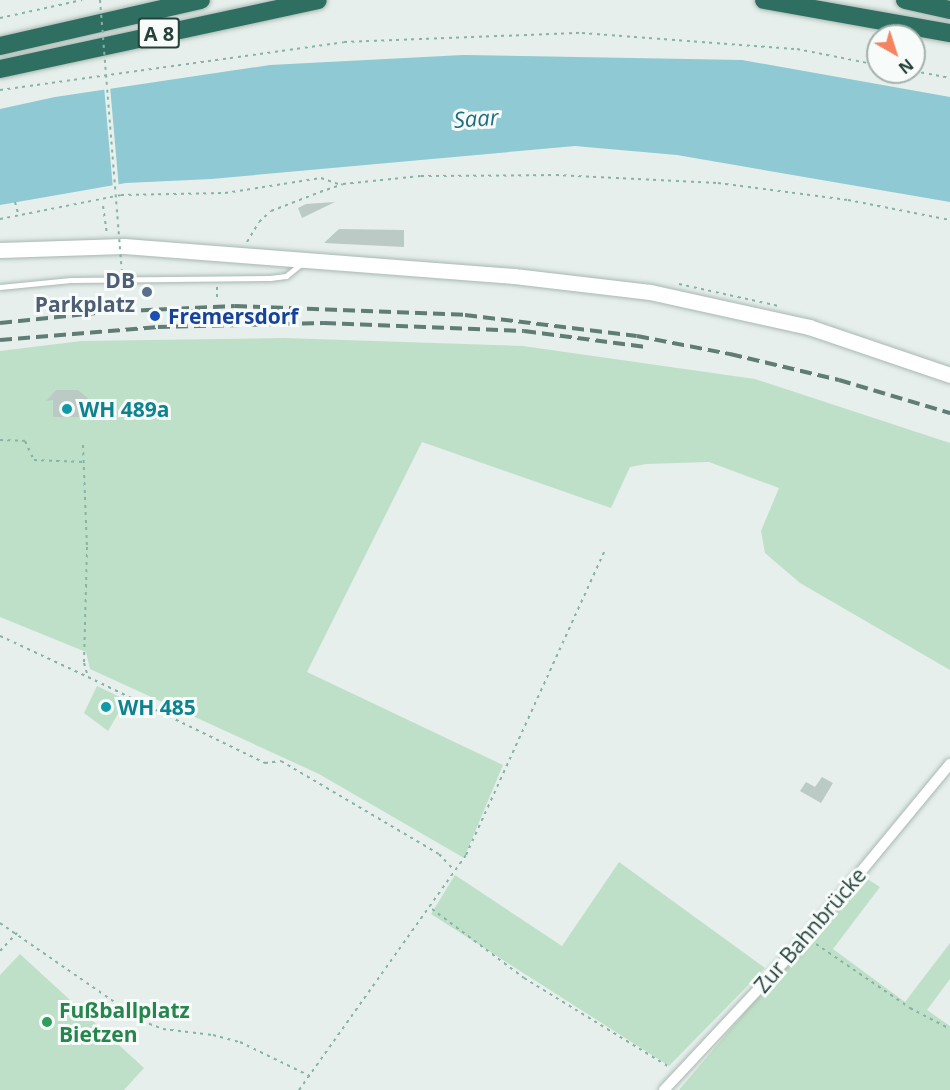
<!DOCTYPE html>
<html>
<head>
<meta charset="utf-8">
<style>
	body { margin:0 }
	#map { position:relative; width:950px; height:1090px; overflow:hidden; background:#e6efeb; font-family:"Open Sans",sans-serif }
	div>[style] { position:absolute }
	.green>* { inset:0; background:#bfe0c8 }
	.water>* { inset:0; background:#8ec9d4 }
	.pier>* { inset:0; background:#e6efeb; transform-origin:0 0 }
	.building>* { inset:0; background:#bbcac4 }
	.path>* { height:2px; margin-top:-1px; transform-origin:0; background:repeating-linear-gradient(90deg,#86b3a5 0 3px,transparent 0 7.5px) }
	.roads { filter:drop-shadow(0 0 2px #a8b8b2) drop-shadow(0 0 2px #a8b8b2) }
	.service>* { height:5px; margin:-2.5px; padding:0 2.5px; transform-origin:2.5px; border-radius:2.5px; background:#fff }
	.minor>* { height:10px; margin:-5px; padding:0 5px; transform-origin:5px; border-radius:5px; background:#fff }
	.secondary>* { height:15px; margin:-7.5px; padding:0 7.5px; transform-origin:7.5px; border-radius:7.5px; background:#fff }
	.motorway>* { height:18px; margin:-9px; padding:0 9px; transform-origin:9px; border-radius:9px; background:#2f6f62 }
	.rail>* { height:4px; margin-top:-2px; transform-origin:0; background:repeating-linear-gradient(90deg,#5f7d75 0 12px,transparent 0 18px) }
	.path-bridge>* { height:2px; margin-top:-1px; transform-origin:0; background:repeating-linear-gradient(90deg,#86b3a5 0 3px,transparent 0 7.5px) }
	.dots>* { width:16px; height:16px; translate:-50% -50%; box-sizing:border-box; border:3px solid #f7fbf9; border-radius:50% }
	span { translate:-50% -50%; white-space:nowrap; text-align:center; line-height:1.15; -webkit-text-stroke:6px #f7fbf9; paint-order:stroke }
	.shield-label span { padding:2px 4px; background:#f7fbf9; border:2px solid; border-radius:4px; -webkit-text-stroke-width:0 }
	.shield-label { font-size:20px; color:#24423a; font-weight:700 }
	.service-label { font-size:21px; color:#4e5e75; font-weight:700 }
	.right { translate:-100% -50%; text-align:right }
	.transit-label { font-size:21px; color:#164399; font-weight:700 }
	.left { translate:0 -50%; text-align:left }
	.culture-label { font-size:21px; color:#0d838f; font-weight:700 }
	.street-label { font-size:21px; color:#24423a }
	.leisure-label { font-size:21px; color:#27864d; font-weight:700 }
	.water-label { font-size:22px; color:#1c6f80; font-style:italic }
	.north { position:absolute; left:866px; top:24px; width:60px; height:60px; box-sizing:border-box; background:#f7fbf9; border:2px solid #a3b1ad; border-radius:50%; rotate:141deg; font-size:16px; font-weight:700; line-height:24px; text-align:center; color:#24423a }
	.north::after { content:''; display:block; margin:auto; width:21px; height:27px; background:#f4845f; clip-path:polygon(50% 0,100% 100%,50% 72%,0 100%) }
</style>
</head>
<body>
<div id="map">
	<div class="green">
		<i style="clip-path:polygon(284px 338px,523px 346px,755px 379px,950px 443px,950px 670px,800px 583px,765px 553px,761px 531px,779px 488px,709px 462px,646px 464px,630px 467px,611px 508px,422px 442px,307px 672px,503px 765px,464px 858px,319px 774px,90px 669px,86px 652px,0 617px,0 351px,81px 341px)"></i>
		<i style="clip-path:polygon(97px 686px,126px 700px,108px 731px,84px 713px)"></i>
		<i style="clip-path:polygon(619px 862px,765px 968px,669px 1066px,431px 914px,455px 875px,562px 946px)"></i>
		<i style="clip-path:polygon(861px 875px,880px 887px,833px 949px,905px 1002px,950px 943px,950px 979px,927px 1010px,950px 1026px,950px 1090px,679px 1090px)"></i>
		<i style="clip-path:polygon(20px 954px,144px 1068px,124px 1090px,0 1090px,0 975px)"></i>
	</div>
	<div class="water">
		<i style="clip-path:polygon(463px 55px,742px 60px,950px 97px,950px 202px,677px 155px,575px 146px,211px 179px,126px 183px,0 205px,0 109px,55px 97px,270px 65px)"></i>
	</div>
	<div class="pier">
		<i style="left:110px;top:86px;width:101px;height:6px;rotate:85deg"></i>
	</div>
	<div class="building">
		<i style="clip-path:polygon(335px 202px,302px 218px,298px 208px,306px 204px)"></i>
		<i style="clip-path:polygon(339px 229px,404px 230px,404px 247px,324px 243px)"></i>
		<i style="clip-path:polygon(56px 390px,78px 390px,90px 400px,81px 400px,81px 417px,53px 417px,53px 400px,46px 401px)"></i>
		<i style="clip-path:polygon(822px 777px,833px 783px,821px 803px,800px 791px,806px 782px,815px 787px)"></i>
	</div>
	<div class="path">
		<i style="left:0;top:18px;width:84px;rotate:-12.4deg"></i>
		<i style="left:914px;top:71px;width:37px;rotate:11deg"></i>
		<i style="left:0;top:90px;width:347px;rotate:-7.9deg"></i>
		<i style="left:344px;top:42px;width:238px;rotate:-2.2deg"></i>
		<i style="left:582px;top:33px;width:216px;rotate:4.3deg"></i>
		<i style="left:797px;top:49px;width:83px;rotate:11.2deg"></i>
		<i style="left:15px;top:202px;width:11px;rotate:75deg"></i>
		<i style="left:103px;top:206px;width:28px;rotate:82deg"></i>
		<i style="left:0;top:219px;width:123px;rotate:-11.2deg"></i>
		<i style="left:121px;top:195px;width:104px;rotate:-1.1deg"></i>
		<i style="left:225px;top:193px;width:97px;rotate:-8.9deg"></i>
		<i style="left:321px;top:178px;width:21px;rotate:19deg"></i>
		<i style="left:247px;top:242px;width:23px;rotate:-59deg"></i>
		<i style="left:259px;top:222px;width:16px;rotate:-43deg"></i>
		<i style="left:271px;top:211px;width:53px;rotate:-21.2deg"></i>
		<i style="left:320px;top:192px;width:24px;rotate:-19deg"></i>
		<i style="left:343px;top:184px;width:78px;rotate:-5.9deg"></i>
		<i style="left:421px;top:176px;width:135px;rotate:-0.4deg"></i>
		<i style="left:556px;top:175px;width:162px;rotate:2.8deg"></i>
		<i style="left:718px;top:183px;width:131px;rotate:7.5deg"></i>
		<i style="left:848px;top:200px;width:104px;rotate:11.1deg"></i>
		<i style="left:679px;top:284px;width:102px;rotate:12.4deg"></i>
		<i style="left:217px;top:287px;width:13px;rotate:90deg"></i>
		<i style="left:192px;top:309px;width:12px;rotate:90deg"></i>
		<i style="left:191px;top:316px;width:24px"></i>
		<i style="left:0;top:440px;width:25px;rotate:2deg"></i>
		<i style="left:25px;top:441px;width:21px;rotate:65deg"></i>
		<i style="left:34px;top:460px;width:50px;rotate:2.3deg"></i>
		<i style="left:83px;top:445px;width:102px;rotate:87.8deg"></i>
		<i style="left:87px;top:547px;width:116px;rotate:91.5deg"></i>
		<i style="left:84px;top:663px;width:15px;rotate:74deg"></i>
		<i style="left:88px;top:677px;width:197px;rotate:25.9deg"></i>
		<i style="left:265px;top:763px;width:16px;rotate:-7deg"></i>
		<i style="left:281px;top:761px;width:183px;rotate:30.5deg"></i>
		<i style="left:439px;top:854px;width:22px;rotate:47deg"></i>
		<i style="left:0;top:636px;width:97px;rotate:25deg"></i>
		<i style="left:432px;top:909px;width:115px;rotate:36.9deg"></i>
		<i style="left:524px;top:978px;width:172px;rotate:31.5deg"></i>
		<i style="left:0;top:923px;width:173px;rotate:34.6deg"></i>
		<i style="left:142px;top:1021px;width:22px;rotate:21deg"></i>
		<i style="left:163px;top:1029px;width:50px;rotate:6.8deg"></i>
		<i style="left:213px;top:1035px;width:28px;rotate:15deg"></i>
		<i style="left:240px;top:1042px;width:78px;rotate:25.9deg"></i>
		<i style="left:816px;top:944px;width:114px;rotate:34.2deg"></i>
		<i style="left:910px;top:1008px;width:45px;rotate:27.7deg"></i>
		<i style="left:0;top:951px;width:25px;rotate:-47deg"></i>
		<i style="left:299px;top:1090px;width:288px;rotate:-54.6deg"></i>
		<i style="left:466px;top:855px;width:333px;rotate:-65.5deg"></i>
	</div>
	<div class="roads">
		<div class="service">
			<i style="left:0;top:287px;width:71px;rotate:-5.6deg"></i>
			<i style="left:71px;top:280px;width:199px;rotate:-0.6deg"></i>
			<i style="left:270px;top:278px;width:16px;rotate:-7deg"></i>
			<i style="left:286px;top:276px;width:21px;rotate:-39deg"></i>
		</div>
		<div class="minor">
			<i style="left:664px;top:1090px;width:208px;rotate:-46.9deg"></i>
			<i style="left:806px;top:938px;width:226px;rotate:-50.4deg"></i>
		</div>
		<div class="secondary">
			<i style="left:0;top:250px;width:124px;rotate:-1.8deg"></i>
			<i style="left:124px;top:246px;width:391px;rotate:4.4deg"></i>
			<i style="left:514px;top:276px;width:137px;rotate:6.7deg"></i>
			<i style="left:650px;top:292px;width:163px;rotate:12.4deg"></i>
			<i style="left:809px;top:327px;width:149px;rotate:18.8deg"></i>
		</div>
		<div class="motorway">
			<i style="left:764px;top:0;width:189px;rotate:10.1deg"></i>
			<i style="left:905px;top:0;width:46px;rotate:12.5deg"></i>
			<i style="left:0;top:46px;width:206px;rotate:-12.9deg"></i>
			<i style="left:0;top:69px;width:325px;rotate:-12.2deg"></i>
		</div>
	</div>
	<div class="rail">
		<i style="left:0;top:323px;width:106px;rotate:-6deg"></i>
		<i style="left:105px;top:312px;width:130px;rotate:-2.6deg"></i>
		<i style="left:235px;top:306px;width:230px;rotate:2.2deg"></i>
		<i style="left:465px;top:315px;width:173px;rotate:7deg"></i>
		<i style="left:637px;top:336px;width:95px;rotate:11deg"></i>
		<i style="left:730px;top:354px;width:112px;rotate:13.4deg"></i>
		<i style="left:839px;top:380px;width:116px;rotate:16.6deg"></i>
		<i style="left:0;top:340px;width:159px;rotate:-4.7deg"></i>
		<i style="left:158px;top:327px;width:166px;rotate:-1.4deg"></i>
		<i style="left:324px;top:323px;width:200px;rotate:2.3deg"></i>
		<i style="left:524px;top:331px;width:123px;rotate:7.5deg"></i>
	</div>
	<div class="path-bridge">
		<i style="left:100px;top:0;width:273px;rotate:85.4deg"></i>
	</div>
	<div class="dots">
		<i style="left:147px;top:292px;background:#5c6f8a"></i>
		<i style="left:155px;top:316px;background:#1a4fb4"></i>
		<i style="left:67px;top:409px;background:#0f9aa8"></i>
		<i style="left:106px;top:707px;background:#0f9aa8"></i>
		<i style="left:47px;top:1022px;background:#2e9e5b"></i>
	</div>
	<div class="shield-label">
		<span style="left:159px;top:33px">A 8</span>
	</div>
	<div class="service-label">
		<span class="right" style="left:135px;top:292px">DB<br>Parkplatz</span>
	</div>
	<div class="transit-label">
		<span class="left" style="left:168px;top:316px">Fremersdorf</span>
	</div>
	<div class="culture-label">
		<span class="left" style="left:79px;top:409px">WH 489a</span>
		<span class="left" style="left:118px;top:707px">WH 485</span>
	</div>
	<div class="street-label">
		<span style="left:810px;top:930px;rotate:-49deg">Zur Bahnbrücke</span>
	</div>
	<div class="leisure-label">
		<span class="left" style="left:59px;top:1022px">Fußballplatz<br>Bietzen</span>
	</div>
	<div class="water-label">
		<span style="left:476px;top:118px;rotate:-4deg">Saar</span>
	</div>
	<div class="north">N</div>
</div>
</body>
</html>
